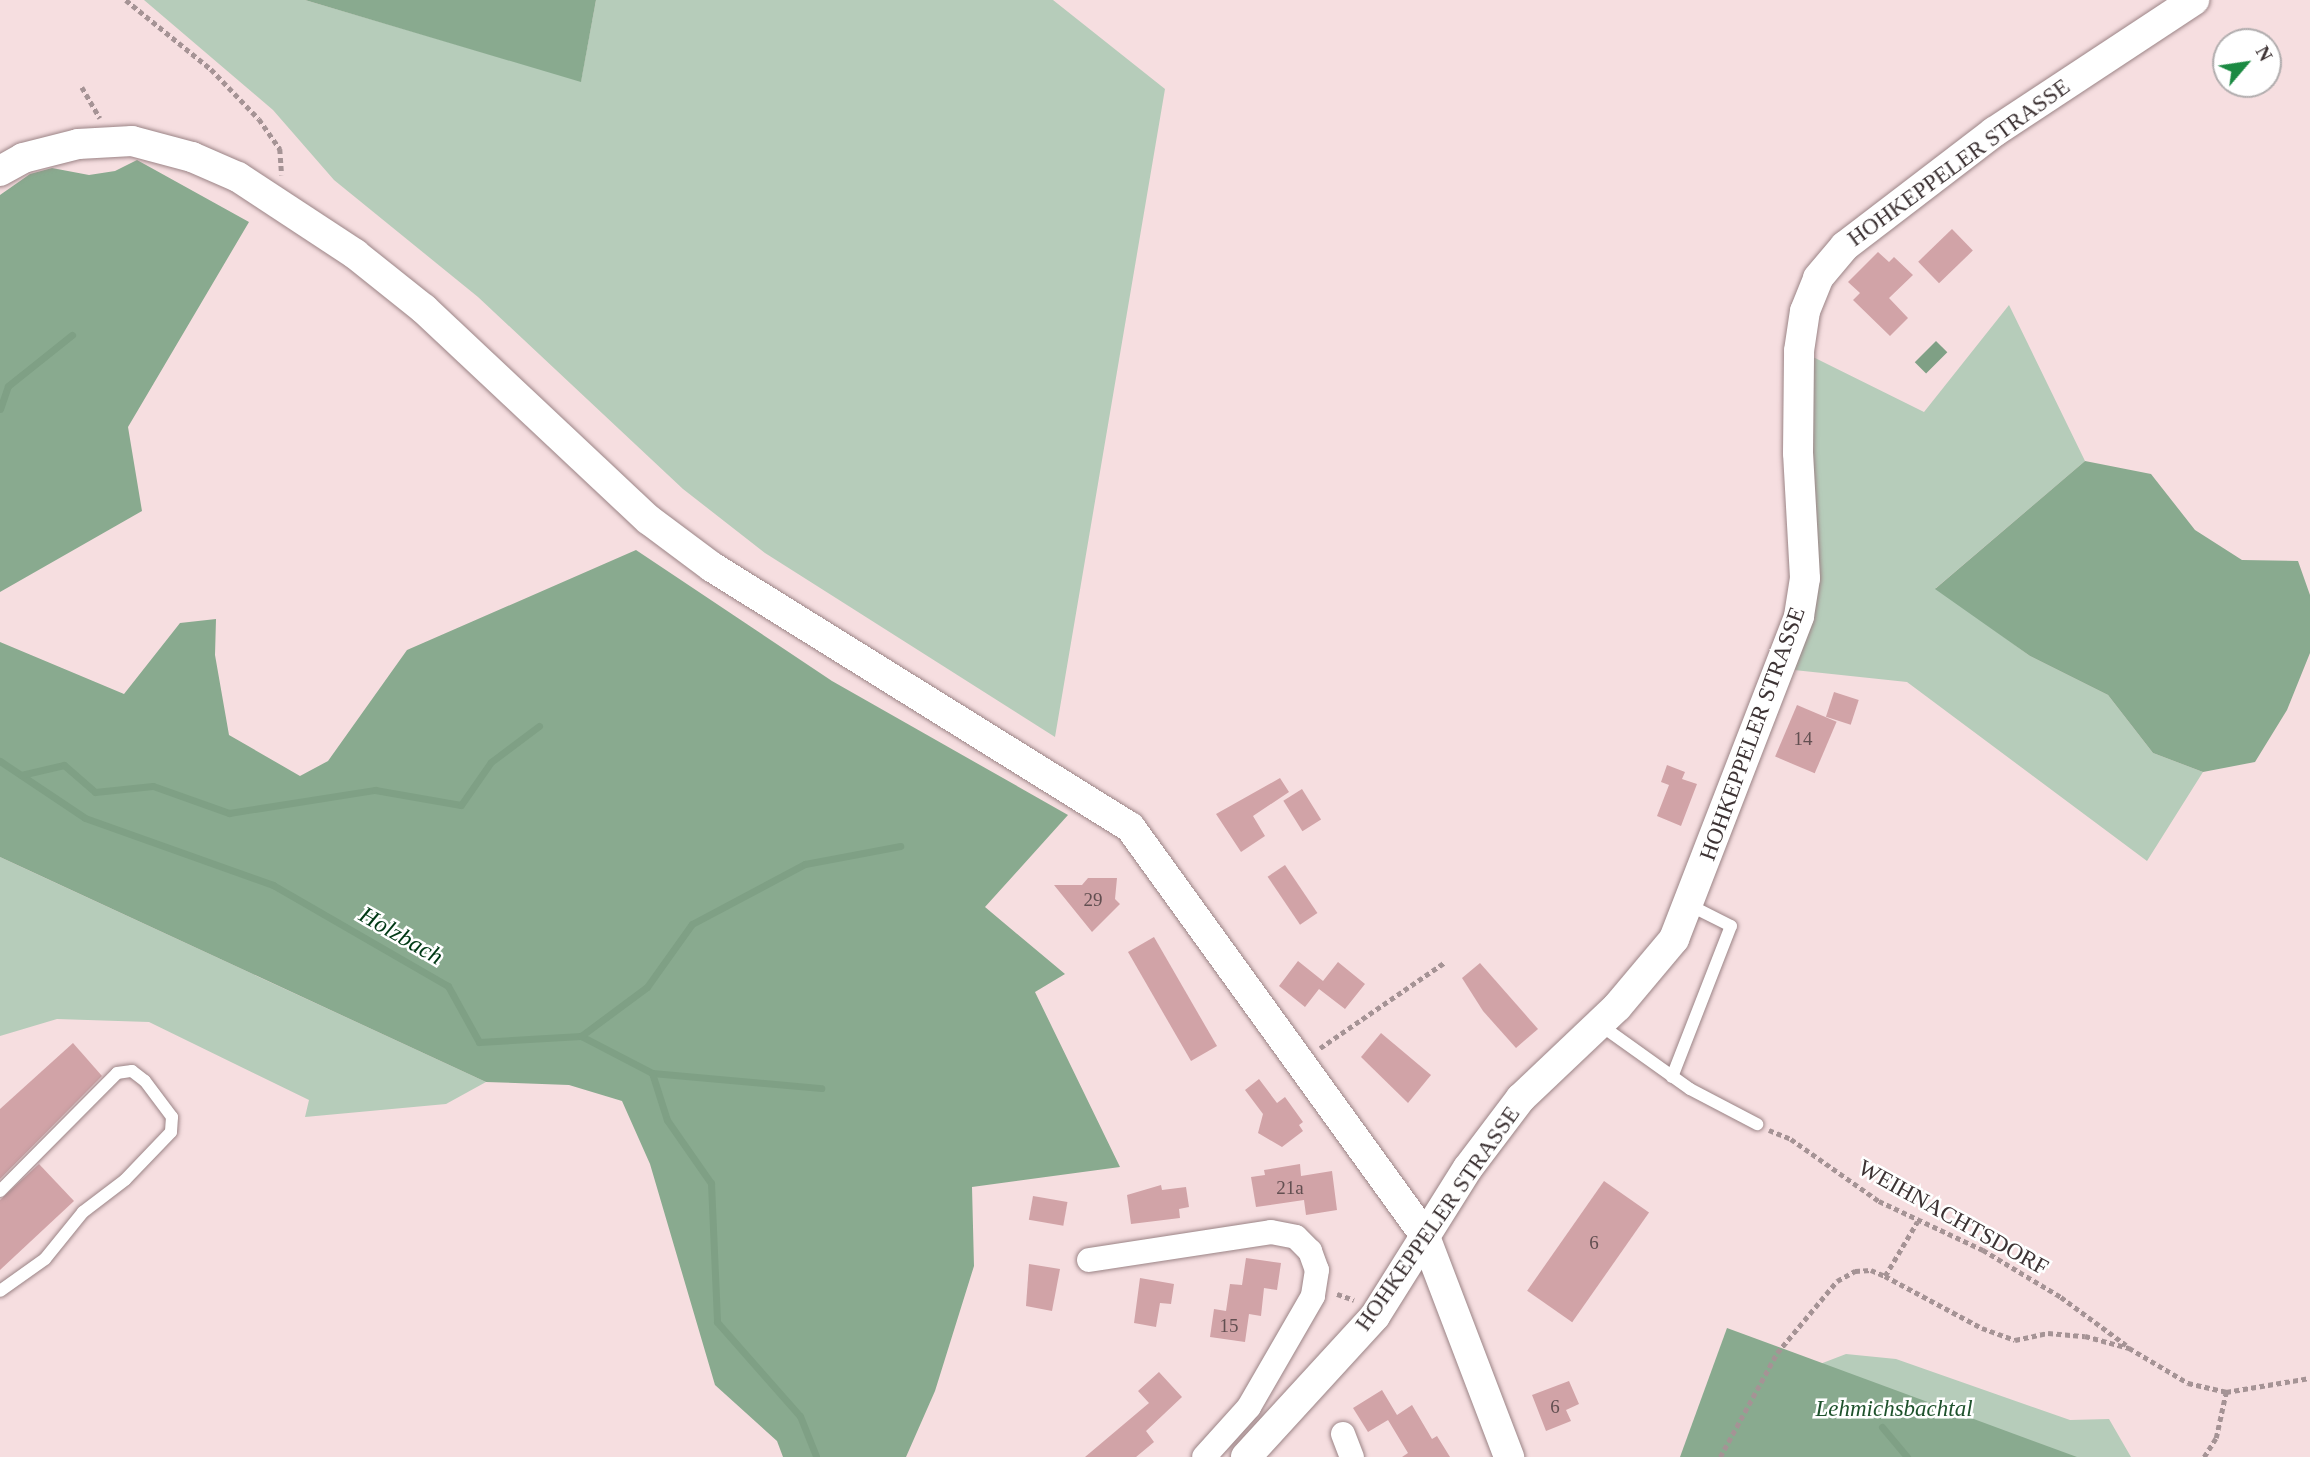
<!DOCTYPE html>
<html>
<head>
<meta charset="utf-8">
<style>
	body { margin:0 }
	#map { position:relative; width:2310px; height:1457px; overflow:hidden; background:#f6dee0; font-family:Georgia,serif }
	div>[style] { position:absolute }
	.green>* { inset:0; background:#b6ccba }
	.forest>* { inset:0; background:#89aa8f }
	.water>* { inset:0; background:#7fa085; transform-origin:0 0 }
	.stream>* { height:7px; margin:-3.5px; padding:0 3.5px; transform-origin:3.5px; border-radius:3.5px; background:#7fa085 }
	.building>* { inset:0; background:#d1a3a7; transform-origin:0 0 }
	.path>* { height:4.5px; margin-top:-2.25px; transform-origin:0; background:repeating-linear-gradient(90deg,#a59395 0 5px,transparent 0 8.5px) }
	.roads { filter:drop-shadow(0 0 2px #9b8486) drop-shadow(0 0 2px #9b8486) }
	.service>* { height:12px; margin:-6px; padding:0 6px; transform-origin:6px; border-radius:6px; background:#fff }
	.minor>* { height:24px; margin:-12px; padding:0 12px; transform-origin:12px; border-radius:12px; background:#fff }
	.tertiary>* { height:30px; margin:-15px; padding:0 15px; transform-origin:15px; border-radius:15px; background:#fff }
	span { translate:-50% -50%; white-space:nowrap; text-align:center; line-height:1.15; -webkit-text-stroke:5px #fff; paint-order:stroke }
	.number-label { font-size:19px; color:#624f51 }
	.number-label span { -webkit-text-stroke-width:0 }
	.street-label { font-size:23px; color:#3d3334 }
	.park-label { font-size:23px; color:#1e522c; font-style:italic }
	.water-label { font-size:24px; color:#003915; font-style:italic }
	.north { position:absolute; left:2212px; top:28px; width:70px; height:70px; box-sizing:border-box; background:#fff; border:2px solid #b1adae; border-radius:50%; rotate:61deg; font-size:19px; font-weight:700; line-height:28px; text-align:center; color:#3d3334 }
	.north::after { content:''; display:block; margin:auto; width:24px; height:32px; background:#1b8a42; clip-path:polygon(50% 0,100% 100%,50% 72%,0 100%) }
</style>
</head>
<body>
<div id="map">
	<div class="green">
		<i style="clip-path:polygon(144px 0,305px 0,581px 81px,596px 0,1053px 0,1165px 89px,1055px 737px,765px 553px,683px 489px,478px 297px,334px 180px,273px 110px)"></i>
		<i style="clip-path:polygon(2009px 305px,2085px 461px,1936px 588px,2030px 656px,2108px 695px,2153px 753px,2203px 772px,2147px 861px,1907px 682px,1794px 670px,1816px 590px,1811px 356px,1924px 412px)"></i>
		<i style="clip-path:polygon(0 857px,30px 871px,486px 1082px,446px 1104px,305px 1117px,309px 1100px,149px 1022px,57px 1019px,0 1036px)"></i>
		<i style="clip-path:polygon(1846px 1354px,1896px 1359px,2070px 1420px,2109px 1419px,2131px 1457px,1875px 1457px,1820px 1364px)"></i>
	</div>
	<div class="forest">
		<i style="clip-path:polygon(305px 0,596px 0,581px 82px)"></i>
		<i style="clip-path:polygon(137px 160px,249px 222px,128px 427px,142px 511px,0 592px,0 195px,30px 174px,52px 168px,89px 175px,115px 171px)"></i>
		<i style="clip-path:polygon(2085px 461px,2151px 474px,2195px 530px,2242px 560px,2298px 561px,2310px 595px,2310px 653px,2287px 710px,2255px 762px,2203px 772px,2153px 753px,2108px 695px,2030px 656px,1935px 589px)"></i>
		<i style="clip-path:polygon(636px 550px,832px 681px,1068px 815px,985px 907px,1065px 974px,1035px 992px,1120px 1167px,972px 1187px,974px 1266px,935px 1391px,906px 1457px,783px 1457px,777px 1441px,715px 1385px,650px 1164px,622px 1101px,569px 1085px,486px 1082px,0 857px,0 642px,124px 694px,180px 623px,216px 619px,215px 655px,229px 735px,300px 776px,328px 761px,407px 650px)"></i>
		<i style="clip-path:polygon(1727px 1328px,2077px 1457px,1680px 1457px)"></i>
	</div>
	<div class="water">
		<i style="left:1936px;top:341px;width:16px;height:30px;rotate:45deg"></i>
	</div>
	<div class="stream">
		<i style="left:0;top:409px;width:24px;rotate:-71deg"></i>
		<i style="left:8px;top:386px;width:82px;rotate:-38.6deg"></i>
		<i style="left:0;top:761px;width:102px;rotate:33.8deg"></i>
		<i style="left:85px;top:818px;width:200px;rotate:19.6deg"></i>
		<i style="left:273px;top:885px;width:202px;rotate:30deg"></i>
		<i style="left:448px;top:986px;width:64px;rotate:61deg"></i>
		<i style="left:479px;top:1042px;width:102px;rotate:-3.4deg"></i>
		<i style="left:581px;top:1036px;width:80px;rotate:27.5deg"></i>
		<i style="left:652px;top:1073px;width:170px;rotate:5.1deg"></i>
		<i style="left:21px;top:775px;width:44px;rotate:-13.1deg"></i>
		<i style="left:64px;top:765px;width:41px;rotate:41.1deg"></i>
		<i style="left:95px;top:792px;width:58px;rotate:-5.9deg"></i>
		<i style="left:153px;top:786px;width:81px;rotate:19.6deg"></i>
		<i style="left:229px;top:813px;width:148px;rotate:-9deg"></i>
		<i style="left:375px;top:790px;width:87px;rotate:9.9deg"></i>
		<i style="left:461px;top:805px;width:52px;rotate:-55.1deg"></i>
		<i style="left:491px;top:762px;width:60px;rotate:-36.9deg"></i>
		<i style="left:581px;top:1036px;width:82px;rotate:-36.6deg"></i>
		<i style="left:647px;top:987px;width:77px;rotate:-54.5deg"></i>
		<i style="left:692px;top:924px;width:128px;rotate:-28deg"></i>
		<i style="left:805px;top:864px;width:97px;rotate:-10.7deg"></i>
		<i style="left:652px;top:1073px;width:49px;rotate:72.3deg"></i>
		<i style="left:667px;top:1120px;width:77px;rotate:55.1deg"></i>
		<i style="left:711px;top:1183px;width:139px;rotate:87.5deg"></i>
		<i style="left:717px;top:1322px;width:125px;rotate:48.6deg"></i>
		<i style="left:800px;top:1416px;width:43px;rotate:68.2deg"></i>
		<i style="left:1882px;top:1427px;width:39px;rotate:50deg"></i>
	</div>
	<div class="building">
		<i style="left:1952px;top:229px;width:30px;height:47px;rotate:46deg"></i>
		<i style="clip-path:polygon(1878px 252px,1889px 262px,1894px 257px,1913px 275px,1889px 298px,1908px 318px,1890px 336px,1853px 300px,1860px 293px,1848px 282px)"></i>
		<i style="left:1834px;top:692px;width:26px;height:26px;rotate:18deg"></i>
		<i style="left:1797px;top:705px;width:43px;height:56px;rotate:23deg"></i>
		<i style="clip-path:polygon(1667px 765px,1685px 772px,1682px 779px,1697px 784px,1681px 826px,1657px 816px,1669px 785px,1661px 782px)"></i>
		<i style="clip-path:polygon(1280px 778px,1289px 792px,1253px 816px,1265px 836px,1241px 852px,1216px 814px)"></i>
		<i style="left:1302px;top:789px;width:36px;height:22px;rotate:58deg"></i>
		<i style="left:1285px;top:865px;width:58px;height:21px;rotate:56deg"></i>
		<i style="clip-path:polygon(1088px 878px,1117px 878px,1115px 899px,1120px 904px,1092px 932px,1054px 885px,1082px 885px)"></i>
		<i style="left:1154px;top:937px;width:126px;height:30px;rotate:60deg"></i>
		<i style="clip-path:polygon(1298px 961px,1323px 981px,1338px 962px,1365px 984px,1345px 1009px,1319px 989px,1305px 1007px,1279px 986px)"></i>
		<i style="clip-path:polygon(1480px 963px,1538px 1029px,1516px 1048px,1483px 1011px,1462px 978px)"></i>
		<i style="clip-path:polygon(1381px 1033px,1431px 1075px,1408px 1103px,1361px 1057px)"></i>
		<i style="clip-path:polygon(73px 1043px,102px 1076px,0 1179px,0 1109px)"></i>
		<i style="clip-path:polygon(1259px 1079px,1277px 1103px,1285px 1097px,1303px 1122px,1299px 1125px,1303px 1131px,1282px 1147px,1258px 1133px,1263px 1114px,1245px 1090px)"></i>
		<i style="clip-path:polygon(39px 1164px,74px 1201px,0 1270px,0 1200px)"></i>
		<i style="clip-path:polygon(1300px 1164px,1301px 1176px,1332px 1171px,1337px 1210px,1306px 1215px,1304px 1200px,1256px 1207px,1251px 1177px,1265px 1175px,1264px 1170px)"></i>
		<i style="left:1604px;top:1181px;width:55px;height:134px;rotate:35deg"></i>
		<i style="clip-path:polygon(1161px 1185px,1162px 1190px,1186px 1187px,1189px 1207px,1179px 1209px,1180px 1218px,1131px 1224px,1127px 1195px)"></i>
		<i style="left:1033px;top:1196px;width:35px;height:24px;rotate:10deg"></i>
		<i style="clip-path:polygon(1246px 1258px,1281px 1263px,1277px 1290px,1264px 1288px,1261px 1316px,1249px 1314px,1245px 1342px,1210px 1337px,1214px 1309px,1226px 1311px,1230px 1284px,1242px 1285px)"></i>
		<i style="clip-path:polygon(1029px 1264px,1060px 1269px,1052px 1311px,1026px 1306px)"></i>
		<i style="clip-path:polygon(1140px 1278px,1174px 1284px,1171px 1304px,1160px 1303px,1156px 1327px,1134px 1323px)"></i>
		<i style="clip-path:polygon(1159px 1372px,1182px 1397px,1146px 1431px,1154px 1442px,1136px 1457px,1085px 1457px,1149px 1403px,1138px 1391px)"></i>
		<i style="clip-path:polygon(1569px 1381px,1579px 1404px,1566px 1410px,1571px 1421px,1546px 1431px,1532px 1395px)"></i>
		<i style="clip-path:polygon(1382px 1390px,1397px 1415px,1412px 1405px,1432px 1439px,1437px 1436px,1450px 1457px,1402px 1457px,1408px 1453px,1388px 1420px,1393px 1417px,1368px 1432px,1353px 1408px)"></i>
	</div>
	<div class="path">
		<i style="left:126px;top:0;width:109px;rotate:39.1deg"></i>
		<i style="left:211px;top:69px;width:69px;rotate:46.2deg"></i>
		<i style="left:259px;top:119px;width:37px;rotate:55deg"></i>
		<i style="left:280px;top:149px;width:26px;rotate:86deg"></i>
		<i style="left:82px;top:87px;width:36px;rotate:60deg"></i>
		<i style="left:1320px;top:1048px;width:152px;rotate:-34.5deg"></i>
		<i style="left:1769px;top:1130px;width:24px;rotate:22deg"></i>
		<i style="left:1791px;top:1139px;width:108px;rotate:35.2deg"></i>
		<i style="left:1879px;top:1201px;width:115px;rotate:25.2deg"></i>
		<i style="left:1983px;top:1250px;width:91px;rotate:31.1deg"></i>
		<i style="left:2061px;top:1297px;width:81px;rotate:36.4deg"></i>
		<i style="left:1885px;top:1276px;width:63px;rotate:-59.3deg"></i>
		<i style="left:1337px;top:1294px;width:18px;rotate:19deg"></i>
		<i style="left:1720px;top:1457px;width:119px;rotate:-61.3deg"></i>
		<i style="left:1777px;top:1353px;width:94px;rotate:-50.2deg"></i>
		<i style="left:1837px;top:1281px;width:21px;rotate:-29deg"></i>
		<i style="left:1855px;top:1271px;width:16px;rotate:-4deg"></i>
		<i style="left:1871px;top:1270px;width:15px;rotate:23deg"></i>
		<i style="left:1885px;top:1276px;width:110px;rotate:28.2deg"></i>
		<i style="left:1982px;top:1328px;width:35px;rotate:20deg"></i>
		<i style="left:2015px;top:1340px;width:34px;rotate:-12deg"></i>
		<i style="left:2048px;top:1333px;width:37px;rotate:5deg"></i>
		<i style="left:2085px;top:1336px;width:46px;rotate:15.3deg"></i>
		<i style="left:2129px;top:1348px;width:69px;rotate:30.7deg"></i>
		<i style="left:2188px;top:1383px;width:39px;rotate:13deg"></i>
		<i style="left:2226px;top:1392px;width:85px;rotate:-9.5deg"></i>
		<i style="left:2204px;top:1457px;width:22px;rotate:-58deg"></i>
		<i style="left:2216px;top:1438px;width:47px;rotate:-77.7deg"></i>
	</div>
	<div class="roads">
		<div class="service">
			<i style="left:1599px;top:1024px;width:112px;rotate:35.5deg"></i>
			<i style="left:1690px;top:1089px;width:76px;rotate:27.6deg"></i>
			<i style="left:1672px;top:1077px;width:162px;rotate:-68.7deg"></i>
			<i style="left:1731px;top:926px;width:47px;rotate:-153.4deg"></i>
			<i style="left:0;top:1191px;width:166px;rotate:-45.2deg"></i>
			<i style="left:117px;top:1073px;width:15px;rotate:-8deg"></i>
			<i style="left:132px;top:1071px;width:16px;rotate:38deg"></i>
			<i style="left:145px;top:1081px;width:45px;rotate:53.1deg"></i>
			<i style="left:172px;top:1117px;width:15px;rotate:94deg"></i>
			<i style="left:171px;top:1132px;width:66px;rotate:133.8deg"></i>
			<i style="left:125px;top:1180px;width:53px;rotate:142.7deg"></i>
			<i style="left:83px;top:1212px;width:60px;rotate:129deg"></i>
			<i style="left:45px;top:1259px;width:55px;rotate:144.6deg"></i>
		</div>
		<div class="minor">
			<i style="left:1089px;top:1260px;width:184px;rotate:-8.7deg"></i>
			<i style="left:1271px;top:1232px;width:25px;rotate:11deg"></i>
			<i style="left:1296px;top:1237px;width:20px;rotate:45deg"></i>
			<i style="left:1310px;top:1251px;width:20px;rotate:70deg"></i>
			<i style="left:1317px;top:1270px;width:26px;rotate:99deg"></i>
			<i style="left:1313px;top:1296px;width:128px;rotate:120deg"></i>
			<i style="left:1249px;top:1407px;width:67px;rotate:132deg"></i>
			<i style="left:1343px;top:1434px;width:25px;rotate:69deg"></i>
		</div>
		<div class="tertiary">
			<i style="left:0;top:171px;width:26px;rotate:-29deg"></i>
			<i style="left:23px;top:158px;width:57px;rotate:-14.3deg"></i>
			<i style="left:78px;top:144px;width:54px;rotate:-3.2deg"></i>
			<i style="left:132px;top:141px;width:62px;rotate:14.9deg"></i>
			<i style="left:192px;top:157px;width:50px;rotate:23.5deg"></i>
			<i style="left:238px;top:177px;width:140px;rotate:33.3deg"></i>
			<i style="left:355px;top:254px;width:88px;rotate:38.6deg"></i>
			<i style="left:424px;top:309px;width:308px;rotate:43.2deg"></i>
			<i style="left:649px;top:520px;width:79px;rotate:36.7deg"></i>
			<i style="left:712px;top:567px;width:492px;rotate:31.9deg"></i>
			<i style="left:1130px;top:827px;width:502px;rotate:54.16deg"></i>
			<i style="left:1424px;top:1234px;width:239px;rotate:69.1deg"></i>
			<i style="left:1246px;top:1457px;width:191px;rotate:-47.5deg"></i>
			<i style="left:1375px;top:1316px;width:175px;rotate:-57.9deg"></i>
			<i style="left:1468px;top:1168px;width:88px;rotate:-52.9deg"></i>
			<i style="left:1521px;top:1098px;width:132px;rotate:-43.5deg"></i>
			<i style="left:1617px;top:1007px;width:89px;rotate:-50deg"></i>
			<i style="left:1674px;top:939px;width:346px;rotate:-68.8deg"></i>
			<i style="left:1799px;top:616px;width:38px;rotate:-81deg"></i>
			<i style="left:1805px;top:578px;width:125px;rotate:-93.2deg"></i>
			<i style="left:1798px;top:453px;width:102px;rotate:-89.4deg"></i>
			<i style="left:1799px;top:351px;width:40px;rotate:-81.5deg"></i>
			<i style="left:1805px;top:311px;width:35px;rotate:-68deg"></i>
			<i style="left:1818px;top:278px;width:42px;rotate:-49.8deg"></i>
			<i style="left:1845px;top:246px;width:188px;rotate:-37.4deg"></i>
			<i style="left:1994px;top:132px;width:240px;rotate:-33.4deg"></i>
		</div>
	</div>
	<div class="number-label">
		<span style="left:1803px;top:739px">14</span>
		<span style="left:1093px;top:900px">29</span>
		<span style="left:1290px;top:1188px">21a</span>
		<span style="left:1594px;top:1243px">6</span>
		<span style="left:1229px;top:1326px">15</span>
		<span style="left:1555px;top:1407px">6</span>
	</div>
	<div class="street-label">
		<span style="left:1959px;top:163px;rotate:-36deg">HOHKEPPELER STRASSE</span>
		<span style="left:1753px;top:734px;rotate:-70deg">HOHKEPPELER STRASSE</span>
		<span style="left:1953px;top:1218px;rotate:29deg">WEIHNACHTSDORF</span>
		<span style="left:1438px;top:1219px;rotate:-55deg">HOHKEPPELER STRASSE</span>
	</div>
	<div class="park-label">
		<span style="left:1894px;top:1409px">Lehmichsbachtal</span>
	</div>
	<div class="water-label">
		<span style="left:401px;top:936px;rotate:30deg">Holzbach</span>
	</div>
	<div class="north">N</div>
</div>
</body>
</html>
